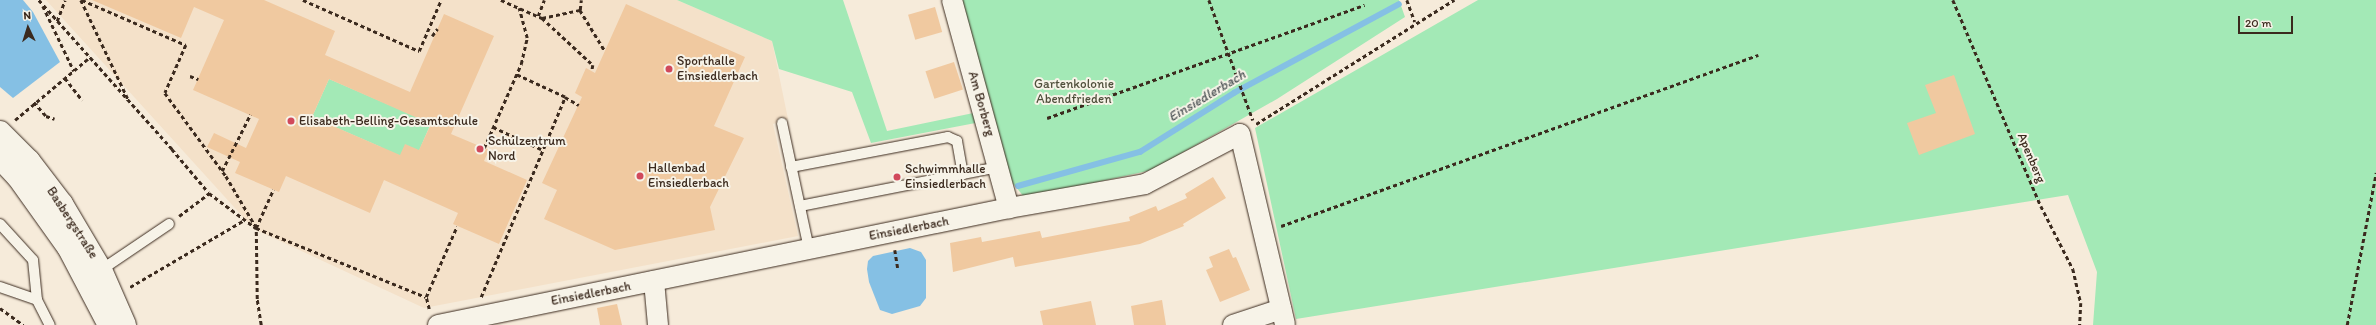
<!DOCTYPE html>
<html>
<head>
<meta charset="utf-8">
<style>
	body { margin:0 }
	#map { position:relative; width:2376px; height:325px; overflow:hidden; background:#f6ebda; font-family:Itim,sans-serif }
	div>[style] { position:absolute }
	.built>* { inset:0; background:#f4e1c9 }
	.green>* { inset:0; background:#a3e9b6 }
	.water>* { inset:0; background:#85c0e4 }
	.stream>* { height:5.5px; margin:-2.75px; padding:0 2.75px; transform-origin:2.75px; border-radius:2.75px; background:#85c0e4 }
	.building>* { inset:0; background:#f0c9a0; transform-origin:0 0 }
	.path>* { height:2.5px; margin-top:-1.25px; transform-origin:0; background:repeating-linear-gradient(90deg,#3b2a1e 0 4px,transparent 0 7px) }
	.roads { filter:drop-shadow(0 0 1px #3b2a1e) drop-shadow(0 0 1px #3b2a1e) }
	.lane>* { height:10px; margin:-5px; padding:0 5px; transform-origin:5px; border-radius:5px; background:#f7f3e8 }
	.street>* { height:20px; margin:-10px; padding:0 10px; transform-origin:10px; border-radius:10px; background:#f7f3e8 }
	.secondary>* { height:22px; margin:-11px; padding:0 11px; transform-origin:11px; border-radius:11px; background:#f7f3e8 }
	.dots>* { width:11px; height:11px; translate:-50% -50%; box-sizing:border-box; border:2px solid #f7f3e8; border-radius:50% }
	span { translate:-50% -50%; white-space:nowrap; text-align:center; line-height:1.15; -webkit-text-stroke:4px #f7f3e8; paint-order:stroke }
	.poi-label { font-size:13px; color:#3b2a1e }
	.left { translate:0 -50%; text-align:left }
	.park-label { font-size:13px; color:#50503c }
	.street-label { font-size:13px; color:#3b2a1e }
	.water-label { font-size:14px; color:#515759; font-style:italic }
	.north { position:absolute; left:8px; top:8px; width:40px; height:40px; -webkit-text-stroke:3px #f7f3e8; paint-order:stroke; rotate:356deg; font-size:11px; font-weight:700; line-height:16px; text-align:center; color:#3b2a1e }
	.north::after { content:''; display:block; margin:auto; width:14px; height:18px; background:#3b2a1e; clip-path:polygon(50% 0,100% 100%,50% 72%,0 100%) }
	.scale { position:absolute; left:2238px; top:16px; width:55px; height:18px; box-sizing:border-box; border:2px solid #3b2a1e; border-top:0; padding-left:5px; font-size:12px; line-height:14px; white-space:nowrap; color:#3b2a1e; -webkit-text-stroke:3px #f7f3e8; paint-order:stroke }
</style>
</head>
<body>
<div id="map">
	<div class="built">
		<i style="clip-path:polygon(46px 0,677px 0,772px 41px,788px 119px,773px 124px,798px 236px,424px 308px,254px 229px)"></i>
	</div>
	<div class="green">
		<i style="clip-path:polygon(677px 0,843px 0,887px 131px,983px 111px,952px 0,1399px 0,1405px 17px,1277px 99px,1152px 170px,1025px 198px,999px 167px,986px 121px,871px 143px,852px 92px,779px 69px,772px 41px)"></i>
		<i style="clip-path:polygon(1478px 0,2376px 0,2376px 325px,2093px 325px,2097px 272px,2068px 195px,1296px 319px,1255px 128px)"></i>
		<i style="clip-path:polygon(329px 79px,431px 123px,405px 183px,381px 147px,312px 117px)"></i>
	</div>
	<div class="water">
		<i style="clip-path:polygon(0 0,23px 0,33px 12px,60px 62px,13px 98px,0 87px)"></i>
		<i style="clip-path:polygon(910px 248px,921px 252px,926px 260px,926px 298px,920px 306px,892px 314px,880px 310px,869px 282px,867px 269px,868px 261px,873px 256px)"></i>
	</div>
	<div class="stream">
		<i style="left:1018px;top:186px;width:127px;rotate:-15.6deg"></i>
		<i style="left:1140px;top:152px;width:111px;rotate:-32.1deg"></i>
		<i style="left:1234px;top:93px;width:187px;rotate:-28.3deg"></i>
	</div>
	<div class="building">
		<i style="clip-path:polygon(evenodd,92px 0,264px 0,335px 31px,325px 55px,410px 92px,444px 14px,494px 36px,451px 134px,489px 150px,484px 161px,527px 180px,499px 244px,453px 224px,458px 213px,384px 180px,370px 213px,286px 176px,279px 192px,235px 173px,240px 162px,207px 147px,214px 133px,246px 148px,259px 119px,193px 90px,224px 20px,194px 7px,181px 38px,92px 0,329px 79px,431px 124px,419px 150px,405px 144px,400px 155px,312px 117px,329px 79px)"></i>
		<i style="clip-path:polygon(626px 4px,745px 57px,714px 126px,744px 138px,710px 207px,715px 230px,615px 250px,544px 219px,557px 190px,542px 183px,582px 97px,575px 93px,586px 68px,595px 73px)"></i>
		<i style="left:935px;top:7px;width:26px;height:28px;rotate:74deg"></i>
		<i style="left:954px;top:62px;width:29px;height:30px;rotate:72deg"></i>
		<i style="clip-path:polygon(1954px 75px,1975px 134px,1919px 155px,1907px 123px,1936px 113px,1925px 85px)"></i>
		<i style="clip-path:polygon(1213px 177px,1226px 198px,1183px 224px,1184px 226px,1140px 244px,1015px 267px,1013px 257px,953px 272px,950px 243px,981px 237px,982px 242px,1040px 231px,1042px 238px,1130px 221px,1129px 217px,1156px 206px,1158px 211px,1187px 198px,1185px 194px)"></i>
		<i style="clip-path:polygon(1229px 249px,1233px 258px,1236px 257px,1250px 290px,1220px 302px,1206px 270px,1213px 267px,1209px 257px)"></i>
		<i style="clip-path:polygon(1162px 300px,1166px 325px,1134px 325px,1131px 306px)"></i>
		<i style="clip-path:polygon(1091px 301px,1096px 325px,1043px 325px,1040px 311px)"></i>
		<i style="clip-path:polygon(617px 304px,622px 325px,600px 325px,597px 308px)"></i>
	</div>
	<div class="path">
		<i style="left:39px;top:0;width:200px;rotate:48.2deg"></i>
		<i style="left:172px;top:149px;width:57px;rotate:49.9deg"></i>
		<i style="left:209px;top:193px;width:59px;rotate:36.7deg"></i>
		<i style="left:256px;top:228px;width:183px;rotate:22.1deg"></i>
		<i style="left:81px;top:0;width:110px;rotate:64.6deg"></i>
		<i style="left:82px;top:0;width:113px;rotate:23.4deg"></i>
		<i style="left:186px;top:45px;width:52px;rotate:113.6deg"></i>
		<i style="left:165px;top:93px;width:103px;rotate:53.7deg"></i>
		<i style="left:226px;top:176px;width:59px;rotate:59.5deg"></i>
		<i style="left:303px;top:0;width:127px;rotate:23.7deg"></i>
		<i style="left:419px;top:51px;width:56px;rotate:-66.7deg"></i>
		<i style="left:501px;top:0;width:45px;rotate:23.7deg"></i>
		<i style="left:542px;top:18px;width:69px;rotate:42.7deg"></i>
		<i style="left:593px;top:65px;width:6px;rotate:99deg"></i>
		<i style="left:1209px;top:0;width:128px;rotate:69.9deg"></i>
		<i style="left:1407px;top:0;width:23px;rotate:70deg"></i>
		<i style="left:1953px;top:0;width:224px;rotate:66.9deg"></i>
		<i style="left:2041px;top:206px;width:71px;rotate:63.1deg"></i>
		<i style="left:2073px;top:269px;width:35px;rotate:77deg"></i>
		<i style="left:2081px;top:303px;width:22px;rotate:93deg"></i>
		<i style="left:43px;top:6px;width:72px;rotate:64.5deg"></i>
		<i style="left:580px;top:10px;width:48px;rotate:58.6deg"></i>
		<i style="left:538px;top:16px;width:17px;rotate:-69deg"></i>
		<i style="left:542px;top:18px;width:39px;rotate:-12deg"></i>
		<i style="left:580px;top:10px;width:10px;rotate:-84deg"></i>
		<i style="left:57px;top:21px;width:22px;rotate:-69deg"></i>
		<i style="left:432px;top:36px;width:9px;rotate:-54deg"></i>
		<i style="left:190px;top:76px;width:9px;rotate:21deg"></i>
		<i style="left:65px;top:78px;width:28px;rotate:52deg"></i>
		<i style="left:565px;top:97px;width:16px;rotate:30deg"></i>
		<i style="left:34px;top:102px;width:18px;rotate:49deg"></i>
		<i style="left:46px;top:116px;width:9px;rotate:18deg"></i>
		<i style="left:1047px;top:118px;width:337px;rotate:-19.6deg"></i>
		<i style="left:15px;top:120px;width:98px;rotate:-40deg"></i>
		<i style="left:1256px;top:124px;width:234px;rotate:-32.1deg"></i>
		<i style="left:493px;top:127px;width:53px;rotate:24.6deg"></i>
		<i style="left:484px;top:148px;width:92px;rotate:-66.2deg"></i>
		<i style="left:521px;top:64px;width:27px;rotate:-77deg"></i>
		<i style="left:527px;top:38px;width:31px;rotate:-105deg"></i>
		<i style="left:222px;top:171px;width:63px;rotate:-63.4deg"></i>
		<i style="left:179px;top:216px;width:38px;rotate:-37deg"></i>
		<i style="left:1281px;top:226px;width:507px;rotate:-19.72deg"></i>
		<i style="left:895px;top:250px;width:18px;rotate:81deg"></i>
		<i style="left:130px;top:287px;width:132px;rotate:-30.4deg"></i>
		<i style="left:481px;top:297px;width:217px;rotate:-67.2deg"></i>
		<i style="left:565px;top:97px;width:53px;rotate:-155.4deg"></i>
		<i style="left:0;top:308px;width:29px;rotate:36deg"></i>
		<i style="left:429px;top:309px;width:12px;rotate:-104deg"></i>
		<i style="left:426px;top:297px;width:77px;rotate:-66.4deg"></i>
		<i style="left:261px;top:325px;width:26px;rotate:-99deg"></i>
		<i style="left:257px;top:299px;width:71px;rotate:-90.8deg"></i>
		<i style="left:256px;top:228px;width:42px;rotate:-65.9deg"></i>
		<i style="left:2347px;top:325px;width:155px;rotate:-79.2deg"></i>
	</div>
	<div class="roads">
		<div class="lane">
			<i style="left:782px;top:123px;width:129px;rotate:77.9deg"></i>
			<i style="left:791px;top:167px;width:160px;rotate:-10.8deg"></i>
			<i style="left:948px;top:137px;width:10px;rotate:24deg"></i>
			<i style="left:957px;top:141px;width:34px;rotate:80deg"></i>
			<i style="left:800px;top:206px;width:203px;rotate:-11.1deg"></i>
			<i style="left:0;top:224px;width:49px;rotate:47.5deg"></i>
			<i style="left:33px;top:260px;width:40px;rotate:84.3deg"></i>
			<i style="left:37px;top:300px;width:28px;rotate:63deg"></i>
			<i style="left:101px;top:270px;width:82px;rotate:-34.1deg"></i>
			<i style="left:0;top:287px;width:39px;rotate:19deg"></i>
		</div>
		<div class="street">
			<i style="left:952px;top:0;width:216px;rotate:74.7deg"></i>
			<i style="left:654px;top:281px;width:44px;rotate:84.8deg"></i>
			<i style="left:438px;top:325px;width:583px;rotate:-11.58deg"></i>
			<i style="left:1009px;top:208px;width:138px;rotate:-10deg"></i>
			<i style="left:1145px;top:184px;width:107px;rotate:-27.8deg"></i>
			<i style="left:1240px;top:134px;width:195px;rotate:76.7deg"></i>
			<i style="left:1233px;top:325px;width:51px;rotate:-18.4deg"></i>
		</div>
		<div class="secondary">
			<i style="left:0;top:132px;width:41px;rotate:45deg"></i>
			<i style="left:29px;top:161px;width:54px;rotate:52.5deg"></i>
			<i style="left:62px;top:204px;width:77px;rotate:59.4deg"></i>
			<i style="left:101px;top:270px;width:60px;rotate:66.4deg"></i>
			<i style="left:0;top:158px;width:26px;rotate:47deg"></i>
			<i style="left:18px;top:177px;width:86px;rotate:54.5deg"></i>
			<i style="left:68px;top:247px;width:88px;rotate:62.3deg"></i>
		</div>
	</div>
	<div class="dots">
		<i style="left:669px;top:69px;background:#d1495b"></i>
		<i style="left:291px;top:121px;background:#d1495b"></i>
		<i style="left:480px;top:149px;background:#d1495b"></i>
		<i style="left:640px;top:176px;background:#d1495b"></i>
		<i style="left:897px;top:177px;background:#d1495b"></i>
	</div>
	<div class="poi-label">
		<span class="left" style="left:677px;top:69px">Sporthalle<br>Einsiedlerbach</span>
		<span class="left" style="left:299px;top:121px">Elisabeth-Belling-Gesamtschule</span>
		<span class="left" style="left:488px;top:149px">Schulzentrum<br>Nord</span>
		<span class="left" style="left:648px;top:176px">Hallenbad<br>Einsiedlerbach</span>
		<span class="left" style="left:905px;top:177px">Schwimmhalle<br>Einsiedlerbach</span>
	</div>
	<div class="park-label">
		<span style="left:1074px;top:92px">Gartenkolonie<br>Abendfrieden</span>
	</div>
	<div class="street-label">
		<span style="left:981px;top:104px;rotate:74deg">Am Borberg</span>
		<span style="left:2031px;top:158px;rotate:67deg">Apenberg</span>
		<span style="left:72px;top:223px;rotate:57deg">Basbergstraße</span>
		<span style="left:909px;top:229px;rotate:-11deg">Einsiedlerbach</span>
		<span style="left:591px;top:294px;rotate:-11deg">Einsiedlerbach</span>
	</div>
	<div class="water-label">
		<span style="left:1207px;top:96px;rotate:-31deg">Einsiedlerbach</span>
	</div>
	<div class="north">N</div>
	<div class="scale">20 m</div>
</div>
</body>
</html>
